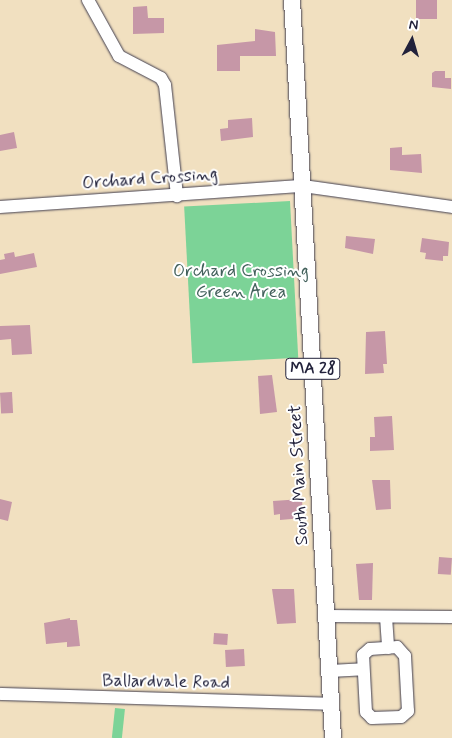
<!DOCTYPE html>
<html>
<head>
<meta charset="utf-8">
<style>
	body { margin:0 }
	#map { position:relative; width:452px; height:738px; overflow:hidden; background:#f1e0c0; font-family:Mynerve,sans-serif }
	div>[style] { position:absolute }
	.green>* { inset:0; background:#7cd397; transform-origin:0 0 }
	.building>* { inset:0; background:#c697a7; transform-origin:0 0 }
	.roads { filter:drop-shadow(0 0 1px #413e4f) drop-shadow(0 0 1px #413e4f) }
	.minor>* { height:12px; margin:-6px; padding:0 6px; transform-origin:6px; border-radius:6px; background:#fff }
	.major>* { height:16px; margin:-8px; padding:0 8px; transform-origin:8px; border-radius:8px; background:#fff }
	span { translate:-50% -50%; white-space:nowrap; text-align:center; line-height:1.15; -webkit-text-stroke:4px #fff; paint-order:stroke }
	.shield-label span { padding:1px 4px; background:#fff; border:1px solid; border-radius:4px; -webkit-text-stroke-width:0 }
	.shield-label { font-size:16px; color:#22223b; font-weight:700 }
	.street-label { font-size:18px; color:#22223b }
	.park-label { font-size:18px; color:#42605b }
	.north { position:absolute; left:387px; top:15px; width:50px; height:50px; -webkit-text-stroke:4px #fff; paint-order:stroke; rotate:6deg; font-size:14px; font-weight:700; line-height:20px; text-align:center; color:#22223b }
	.north::after { content:''; display:block; margin:auto; width:18px; height:22px; background:#22223b; clip-path:polygon(50% 0,100% 100%,50% 72%,0 100%) }
</style>
</head>
<body>
<div id="map">
	<div class="green">
		<i style="left:290px;top:201px;width:157px;height:106px;rotate:87deg"></i>
		<i style="left:115px;top:708px;width:10px;height:30px;rotate:6deg"></i>
	</div>
	<div class="building">
		<i style="left:416px;top:0;width:21px;height:19px"></i>
		<i style="clip-path:polygon(147px 6px,148px 18px,164px 18px,164px 33px,133px 34px,133px 7px)"></i>
		<i style="clip-path:polygon(255px 29px,275px 32px,276px 56px,240px 56px,240px 71px,217px 71px,217px 45px,255px 41px)"></i>
		<i style="clip-path:polygon(435px 71px,445px 71px,445px 78px,451px 78px,451px 89px,432px 87px,432px 73px)"></i>
		<i style="clip-path:polygon(252px 118px,253px 137px,221px 141px,220px 129px,228px 128px,228px 120px)"></i>
		<i style="clip-path:polygon(14px 132px,17px 148px,0 151px,0 135px)"></i>
		<i style="clip-path:polygon(402px 147px,402px 155px,421px 154px,422px 173px,390px 170px,390px 148px)"></i>
		<i style="clip-path:polygon(346px 236px,375px 239px,373px 254px,345px 248px)"></i>
		<i style="clip-path:polygon(422px 238px,449px 242px,448px 256px,443px 256px,443px 261px,425px 259px,426px 253px,420px 252px)"></i>
		<i style="clip-path:polygon(14px 252px,15px 257px,34px 253px,37px 267px,0 274px,0 260px,5px 259px,4px 254px)"></i>
		<i style="clip-path:polygon(30px 325px,32px 354px,12px 355px,11px 339px,0 340px,0 326px)"></i>
		<i style="clip-path:polygon(385px 331px,387px 364px,383px 364px,384px 373px,365px 374px,366px 332px)"></i>
		<i style="clip-path:polygon(272px 375px,277px 412px,260px 414px,258px 376px)"></i>
		<i style="left:12px;top:392px;width:21px;height:12px;rotate:87deg"></i>
		<i style="clip-path:polygon(392px 416px,394px 450px,370px 451px,370px 437px,375px 437px,374px 417px)"></i>
		<i style="clip-path:polygon(372px 480px,390px 480px,391px 509px,376px 510px)"></i>
		<i style="clip-path:polygon(0 499px,12px 502px,8px 521px,0 519px)"></i>
		<i style="clip-path:polygon(302px 499px,303px 518px,280px 520px,280px 514px,274px 515px,273px 501px)"></i>
		<i style="left:439px;top:557px;width:13px;height:17px;rotate:4deg"></i>
		<i style="clip-path:polygon(373px 563px,372px 600px,359px 600px,356px 564px)"></i>
		<i style="clip-path:polygon(272px 589px,294px 589px,296px 623px,277px 624px)"></i>
		<i style="clip-path:polygon(70px 618px,70px 620px,77px 620px,80px 646px,67px 647px,67px 642px,46px 644px,44px 623px)"></i>
		<i style="left:214px;top:633px;width:14px;height:11px;rotate:4deg"></i>
		<i style="left:244px;top:649px;width:17px;height:19px;rotate:87deg"></i>
	</div>
	<div class="roads">
		<div class="minor">
			<i style="left:88px;top:0;width:64px;rotate:61deg"></i>
			<i style="left:119px;top:56px;width:47px;rotate:27.6deg"></i>
			<i style="left:161px;top:78px;width:8px;rotate:60deg"></i>
			<i style="left:165px;top:85px;width:112px;rotate:83.8deg"></i>
			<i style="left:0;top:207px;width:304px;rotate:-4deg"></i>
			<i style="left:303px;top:186px;width:150px;rotate:8deg"></i>
			<i style="left:327px;top:616px;width:125px;rotate:0.5deg"></i>
			<i style="left:386px;top:617px;width:31px;rotate:86deg"></i>
			<i style="left:397px;top:647px;width:12px;rotate:48deg"></i>
			<i style="left:405px;top:656px;width:55px;rotate:86.9deg"></i>
			<i style="left:408px;top:711px;width:9px;rotate:139deg"></i>
			<i style="left:401px;top:717px;width:29px;rotate:178deg"></i>
			<i style="left:372px;top:718px;width:8px;rotate:-135deg"></i>
			<i style="left:366px;top:712px;width:57px;rotate:-93deg"></i>
			<i style="left:363px;top:655px;width:9px;rotate:-41deg"></i>
			<i style="left:370px;top:649px;width:27px;rotate:-4deg"></i>
			<i style="left:330px;top:671px;width:33px;rotate:-3deg"></i>
			<i style="left:0;top:694px;width:331px;rotate:1.7deg"></i>
		</div>
		<div class="major">
			<i style="left:292px;top:0;width:739px;rotate:86.82deg"></i>
		</div>
	</div>
	<div class="shield-label">
		<span style="left:313px;top:369px">MA 28</span>
	</div>
	<div class="street-label">
		<span style="left:150px;top:179px;rotate:-4deg">Orchard Crossing</span>
		<span style="left:299px;top:475px;rotate:-93deg">South Main Street</span>
		<span style="left:166px;top:682px;rotate:1deg">Ballardvale Road</span>
	</div>
	<div class="park-label">
		<span style="left:241px;top:282px">Orchard Crossing<br>Green Area</span>
	</div>
	<div class="north">N</div>
</div>
</body>
</html>
